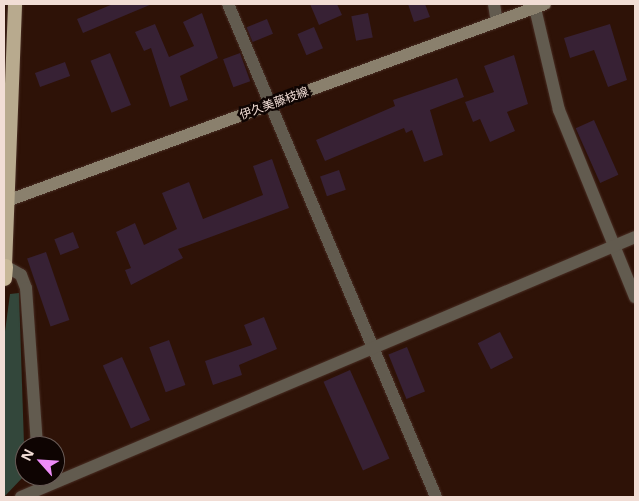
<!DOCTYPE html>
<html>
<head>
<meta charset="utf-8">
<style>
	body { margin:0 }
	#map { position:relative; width:639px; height:501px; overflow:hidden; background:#2e1207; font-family:"Noto Sans","Noto Sans JP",sans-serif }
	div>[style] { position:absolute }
	.green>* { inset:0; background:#33473b }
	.building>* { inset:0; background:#372134; transform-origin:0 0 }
	.roads { filter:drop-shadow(0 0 1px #492e24) drop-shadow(0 0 1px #492e24) }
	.minor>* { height:12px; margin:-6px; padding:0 6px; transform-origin:6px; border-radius:6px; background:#625b4f }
	.secondary>* { height:12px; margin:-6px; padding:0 6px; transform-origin:6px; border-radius:6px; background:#8a806d }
	.trunk>* { height:14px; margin:-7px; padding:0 7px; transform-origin:7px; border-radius:7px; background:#b8aa8e }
	.motorway>* { height:15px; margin:-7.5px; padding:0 7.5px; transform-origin:7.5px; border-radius:7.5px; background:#c7b798 }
	span { translate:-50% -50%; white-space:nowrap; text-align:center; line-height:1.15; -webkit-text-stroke:5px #0e0402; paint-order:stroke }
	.street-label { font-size:12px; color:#f1ddd5 }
	.frame { position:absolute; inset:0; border:5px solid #f1ddd5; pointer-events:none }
	.north { position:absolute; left:15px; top:436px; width:50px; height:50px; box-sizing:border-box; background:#0e0402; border:1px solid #695b56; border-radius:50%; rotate:296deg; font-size:14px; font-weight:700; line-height:20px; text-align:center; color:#f1ddd5 }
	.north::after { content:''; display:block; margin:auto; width:18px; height:22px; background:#ee8cf8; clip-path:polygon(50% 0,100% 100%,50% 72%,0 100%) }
</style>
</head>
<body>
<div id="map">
	<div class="green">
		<i style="clip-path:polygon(19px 293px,25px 475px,4px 497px,4px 339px,10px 294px)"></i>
	</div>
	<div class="building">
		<i style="clip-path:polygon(113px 4px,152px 4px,83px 33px,77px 19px)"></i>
		<i style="clip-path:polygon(310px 4px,337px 4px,342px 15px,319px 25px)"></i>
		<i style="clip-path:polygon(408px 4px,425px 4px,430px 17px,414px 22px)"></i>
		<i style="clip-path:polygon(202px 13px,218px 58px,180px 76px,188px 100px,170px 107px,151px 48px,144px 51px,135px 32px,155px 24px,169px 57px,194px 46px,183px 22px)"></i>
		<i style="left:368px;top:13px;width:25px;height:17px;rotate:79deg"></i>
		<i style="left:267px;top:19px;width:16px;height:22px;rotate:68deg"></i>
		<i style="clip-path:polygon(610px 24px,627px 80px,608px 87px,594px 50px,570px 58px,564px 38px)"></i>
		<i style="left:314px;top:27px;width:23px;height:18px;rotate:67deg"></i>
		<i style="left:110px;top:53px;width:56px;height:21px;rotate:68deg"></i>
		<i style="left:240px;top:53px;width:30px;height:18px;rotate:70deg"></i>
		<i style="clip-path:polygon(514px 55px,528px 104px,507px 112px,515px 131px,490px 142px,480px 119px,473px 122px,465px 102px,494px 92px,484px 66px)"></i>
		<i style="left:65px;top:62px;width:15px;height:32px;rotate:70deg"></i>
		<i style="clip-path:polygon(457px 78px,464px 97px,430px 110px,443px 155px,424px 162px,412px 130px,406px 133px,404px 128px,325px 161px,316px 140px,395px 106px,393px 100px)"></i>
		<i style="left:594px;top:120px;width:60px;height:20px;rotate:66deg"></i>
		<i style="clip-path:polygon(272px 159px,289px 208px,178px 249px,183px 258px,131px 285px,125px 270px,131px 268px,116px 232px,135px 223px,144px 245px,177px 229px,162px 193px,189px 182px,203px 219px,263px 195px,253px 166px)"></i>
		<i style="left:339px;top:170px;width:21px;height:20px;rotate:71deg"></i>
		<i style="left:73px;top:232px;width:17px;height:20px;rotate:69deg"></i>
		<i style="left:46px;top:252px;width:72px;height:20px;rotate:71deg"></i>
		<i style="clip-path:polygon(264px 317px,277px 349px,239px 365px,242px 375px,213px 385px,205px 361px,252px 345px,244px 325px)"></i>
		<i style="left:500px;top:332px;width:29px;height:25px;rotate:63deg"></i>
		<i style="left:169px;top:340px;width:48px;height:21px;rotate:70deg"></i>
		<i style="left:407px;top:347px;width:48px;height:20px;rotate:68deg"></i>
		<i style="left:122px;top:357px;width:69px;height:21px;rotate:66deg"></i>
		<i style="left:350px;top:370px;width:97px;height:29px;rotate:66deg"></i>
	</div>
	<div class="roads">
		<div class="minor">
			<i style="left:228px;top:4px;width:535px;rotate:67.12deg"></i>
			<i style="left:494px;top:4px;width:18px;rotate:81deg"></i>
			<i style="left:535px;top:8px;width:105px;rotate:76.8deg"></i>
			<i style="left:559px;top:110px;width:202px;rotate:67.9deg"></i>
			<i style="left:5px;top:266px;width:18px;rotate:29deg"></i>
			<i style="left:21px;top:275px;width:14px;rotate:69deg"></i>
			<i style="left:26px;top:288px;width:158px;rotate:86deg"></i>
			<i style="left:21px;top:497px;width:667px;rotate:-22.95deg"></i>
		</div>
		<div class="secondary">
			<i style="left:4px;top:202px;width:576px;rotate:-20.1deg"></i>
		</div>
		<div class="trunk">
			<i style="left:5px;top:266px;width:262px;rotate:-87.8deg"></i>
		</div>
		<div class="motorway">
			<i style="left:4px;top:278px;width:12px;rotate:-85deg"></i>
		</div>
	</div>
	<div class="street-label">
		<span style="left:274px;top:103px;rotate:-20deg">伊久美藤枝線</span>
	</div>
	<div class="frame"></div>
	<div class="north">N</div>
</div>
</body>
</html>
